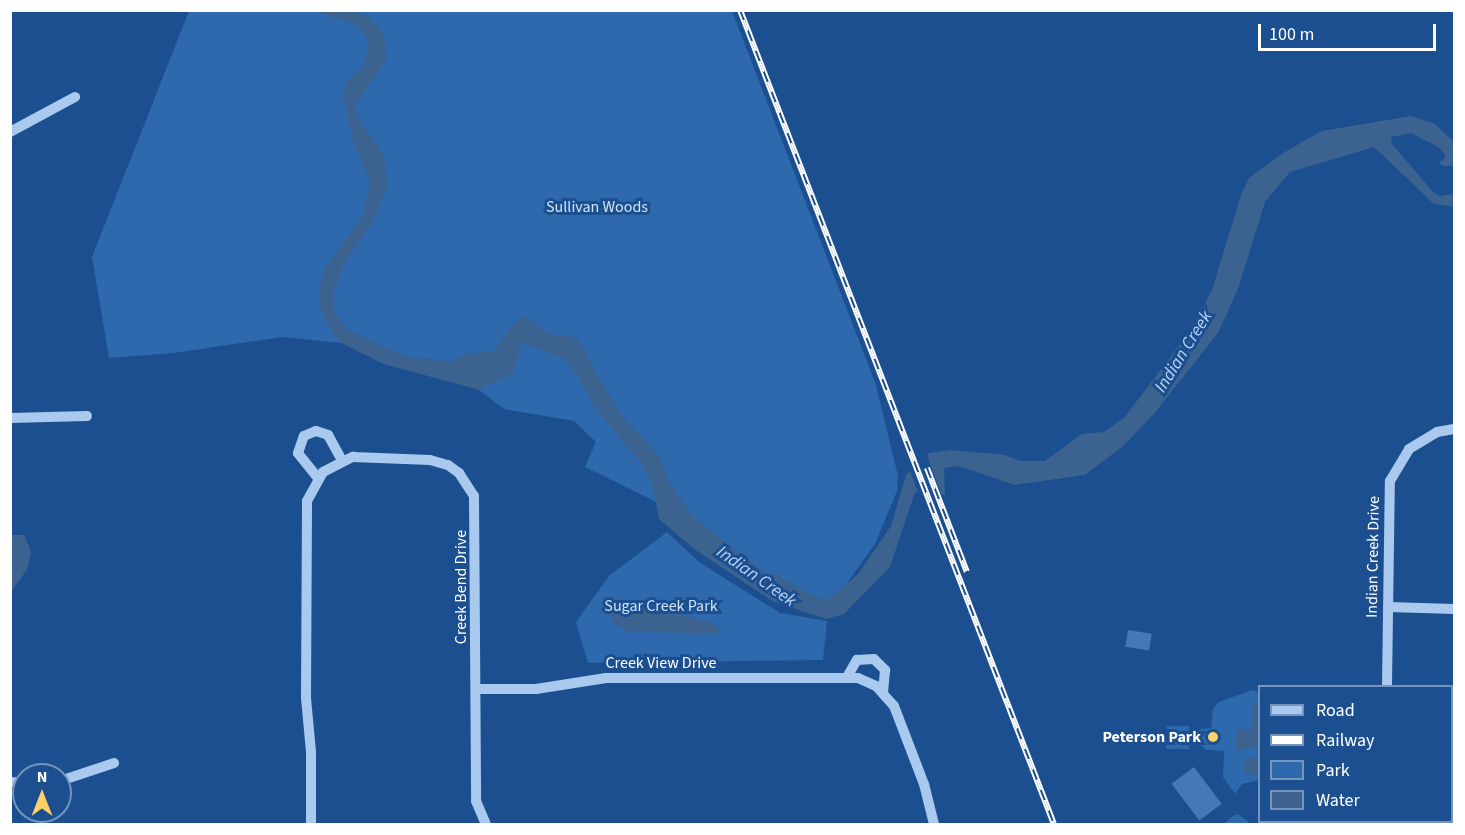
<!DOCTYPE html>
<html>
<head>
<meta charset="utf-8">
<style>
	body { margin:0 }
	#map { position:relative; width:1465px; height:835px; overflow:hidden; background:#1b4f8f; font-family:"Source Sans 3",sans-serif }
	div>[style] { position:absolute }
	.green>* { inset:0; background:#2e69ad }
	.water>* { inset:0; background:#3c6290 }
	.round { border-radius:50% }
	.pier>* { inset:0; background:#1b4f8f }
	.building>* { inset:0; background:#4478b7; transform-origin:0 0 }
	.minor>* { height:10px; margin:-5px; padding:0 5px; transform-origin:5px; border-radius:5px; background:#a9c9ee }
	.rail>* { height:6px; margin-top:-3px; transform-origin:0; background:repeating-linear-gradient(90deg,#1b4f8f 0 11px,#fff 0 22px); box-sizing:border-box; border-block:2px solid #fff }
	.dots>* { width:16px; height:16px; translate:-50% -50%; box-sizing:border-box; border:3px solid #1b4f8f; border-radius:50% }
	span { translate:-50% -50%; white-space:nowrap; text-align:center; line-height:1.15; -webkit-text-stroke:6px #1b4f8f; paint-order:stroke }
	.park-label { font-size:16px; color:#cfe3fa }
	.street-label { font-size:16px; color:#fff }
	.poi-label { font-size:16px; color:#fff; font-weight:700 }
	.right { translate:-100% -50%; text-align:right }
	.water-label { font-size:18px; color:#b5d3f5; font-style:italic }
	.frame { position:absolute; inset:0; border:12px solid #fff; pointer-events:none }
	.legend { position:absolute; left:1258px; top:685px; width:195px; height:138px; box-sizing:border-box; background:#1b4f8f; border:2px solid #7695bc; margin:0; padding:8px 10px; list-style:none; font-size:18px; color:#fff }
	.legend li { display:flex; align-items:center; gap:12px; height:30px }
	.legend b { width:30px; border:2px solid #7695bc }
	.north { position:absolute; left:12px; top:763px; width:60px; height:60px; box-sizing:border-box; background:#1b4f8f; border:2px solid #7695bc; border-radius:50%; rotate:0deg; font-size:16px; font-weight:700; line-height:24px; text-align:center; color:#fff }
	.north::after { content:''; display:block; margin:auto; width:21px; height:27px; background:#ffd166; clip-path:polygon(50% 0,100% 100%,50% 72%,0 100%) }
	.scale { position:absolute; left:1258px; top:24px; width:178px; height:27px; box-sizing:border-box; border:3px solid #fff; border-top:0; padding-left:8px; font-size:18px; line-height:21px; white-space:nowrap; color:#fff; -webkit-text-stroke:4px #1b4f8f; paint-order:stroke }
</style>
</head>
<body>
<div id="map">
	<div class="green">
		<i style="clip-path:polygon(189px 11px,732px 11px,876px 385px,898px 476px,897px 491px,875px 544px,829px 608px,807px 609px,683px 515px,585px 467px,596px 442px,574px 421px,504px 409px,479px 390px,479px 365px,408px 357px,349px 332px,341px 343px,282px 337px,174px 353px,109px 358px,92px 257px)"></i>
		<i style="clip-path:polygon(667px 532px,699px 562px,780px 613px,827px 621px,823px 660px,588px 663px,576px 622px,609px 576px)"></i>
		<i style="clip-path:polygon(1252px 690px,1259px 693px,1260px 780px,1242px 784px,1235px 794px,1223px 777px,1224px 751px,1206px 750px,1199px 744px,1189px 743px,1189px 749px,1166px 749px,1167px 726px,1189px 726px,1189px 731px,1211px 728px,1213px 709px,1219px 702px)"></i>
		<i style="clip-path:polygon(1238px 814px,1251px 824px,1224px 824px,1233px 816px)"></i>
	</div>
	<div class="water">
		<i style="clip-path:polygon(315px 11px,354px 11px,367px 16px,382px 32px,385px 43px,387px 58px,355px 105px,360px 122px,384px 155px,387px 187px,374px 220px,343px 265px,333px 294px,334px 312px,349px 331px,408px 357px,452px 362px,466px 354px,494px 351px,514px 323px,524px 317px,553px 335px,577px 337px,617px 409px,661px 459px,668px 480px,692px 516px,768px 575px,774px 573px,809px 594px,828px 600px,858px 574px,891px 526px,906px 475px,929px 453px,951px 450px,1005px 455px,1020px 461px,1045px 461px,1082px 434px,1104px 432px,1124px 418px,1191px 330px,1212px 290px,1241px 195px,1249px 178px,1283px 153px,1322px 131px,1411px 116px,1435px 124px,1454px 142px,1454px 166px,1443px 166px,1439px 163px,1446px 157px,1440px 148px,1411px 133px,1391px 137px,1392px 144px,1433px 192px,1440px 196px,1454px 194px,1454px 207px,1434px 204px,1374px 147px,1290px 172px,1265px 202px,1238px 289px,1218px 333px,1153px 415px,1123px 446px,1085px 475px,1015px 485px,959px 466px,944px 468px,945px 495px,915px 492px,890px 567px,844px 614px,826px 619px,774px 602px,694px 549px,659px 519px,653px 486px,642px 463px,601px 416px,568px 361px,522px 342px,513px 373px,479px 390px,384px 364px,341px 343px,332px 332px,320px 308px,319px 290px,324px 270px,364px 214px,370px 181px,353px 140px,343px 95px,347px 81px,361px 70px,367px 56px,368px 38px,355px 24px)"></i>
		<i style="clip-path:polygon(10px 535px,24px 535px,31px 551px,28px 568px,11px 592px)"></i>
		<i style="clip-path:polygon(617px 598px,710px 622px,720px 628px,718px 634px,627px 631px,612px 622px,611px 601px)"></i>
		<i style="clip-path:polygon(1253px 704px,1259px 704px,1259px 747px,1235px 750px,1237px 730px,1252px 729px)"></i>
		<i class="round" style="left:1243px;top:757px;width:18px;height:18px"></i>
	</div>
	<div class="pier">
		<i style="clip-path:polygon(926px 453px,943px 498px,919px 495px,909px 468px)"></i>
	</div>
	<div class="building">
		<i style="left:1128px;top:630px;width:24px;height:17px;rotate:9deg"></i>
		<i style="left:1194px;top:767px;width:46px;height:28px;rotate:53deg"></i>
	</div>
	<div class="minor">
		<i style="left:10px;top:132px;width:74px;rotate:-28.3deg"></i>
		<i style="left:10px;top:418px;width:77px;rotate:-1.5deg"></i>
		<i style="left:318px;top:478px;width:32px;rotate:-129deg"></i>
		<i style="left:298px;top:453px;width:18px;rotate:-71deg"></i>
		<i style="left:304px;top:436px;width:13px;rotate:-23deg"></i>
		<i style="left:316px;top:431px;width:13px;rotate:18deg"></i>
		<i style="left:328px;top:435px;width:29px;rotate:61deg"></i>
		<i style="left:1388px;top:607px;width:66px;rotate:1.7deg"></i>
		<i style="left:847px;top:677px;width:20px;rotate:-60deg"></i>
		<i style="left:857px;top:660px;width:17px;rotate:-3deg"></i>
		<i style="left:874px;top:659px;width:16px;rotate:45deg"></i>
		<i style="left:885px;top:670px;width:22px;rotate:95deg"></i>
		<i style="left:1387px;top:686px;width:205px;rotate:-89.2deg"></i>
		<i style="left:1390px;top:481px;width:37px;rotate:-59deg"></i>
		<i style="left:1409px;top:449px;width:33px;rotate:-31deg"></i>
		<i style="left:1437px;top:432px;width:17px;rotate:-10deg"></i>
		<i style="left:476px;top:689px;width:60px"></i>
		<i style="left:536px;top:689px;width:71px;rotate:-8.9deg"></i>
		<i style="left:606px;top:678px;width:252px"></i>
		<i style="left:858px;top:678px;width:20px;rotate:24deg"></i>
		<i style="left:876px;top:686px;width:27px;rotate:48deg"></i>
		<i style="left:894px;top:706px;width:84px;rotate:69deg"></i>
		<i style="left:924px;top:784px;width:41px;rotate:76deg"></i>
		<i style="left:60px;top:781px;width:57px;rotate:-18.4deg"></i>
		<i style="left:10px;top:782px;width:14px;rotate:4deg"></i>
		<i style="left:1439px;top:822px;width:4px;rotate:34deg"></i>
		<i style="left:311px;top:824px;width:72px;rotate:-90deg"></i>
		<i style="left:311px;top:752px;width:54px;rotate:-95.3deg"></i>
		<i style="left:306px;top:698px;width:197px;rotate:-89.7deg"></i>
		<i style="left:307px;top:501px;width:33px;rotate:-61deg"></i>
		<i style="left:323px;top:472px;width:34px;rotate:-27deg"></i>
		<i style="left:353px;top:457px;width:77px;rotate:2.2deg"></i>
		<i style="left:430px;top:460px;width:19px;rotate:16deg"></i>
		<i style="left:448px;top:465px;width:14px;rotate:36deg"></i>
		<i style="left:459px;top:473px;width:27px;rotate:57deg"></i>
		<i style="left:474px;top:496px;width:305px;rotate:89.6deg"></i>
		<i style="left:476px;top:801px;width:25px;rotate:67deg"></i>
		<i style="left:1387px;top:824px;width:2px;rotate:-90deg"></i>
	</div>
	<div class="rail">
		<i style="left:740px;top:10px;width:872px;rotate:68.91deg"></i>
		<i style="left:927px;top:468px;width:111px;rotate:69deg"></i>
	</div>
	<div class="dots">
		<i style="left:1213px;top:737px;background:#ffd166"></i>
	</div>
	<div class="park-label">
		<span style="left:597px;top:207px">Sullivan Woods</span>
		<span style="left:661px;top:606px">Sugar Creek Park</span>
	</div>
	<div class="street-label">
		<span style="left:1373px;top:557px;rotate:-89deg">Indian Creek Drive</span>
		<span style="left:461px;top:587px;rotate:-90deg">Creek Bend Drive</span>
		<span style="left:661px;top:663px">Creek View Drive</span>
	</div>
	<div class="poi-label">
		<span class="right" style="left:1201px;top:737px">Peterson Park</span>
	</div>
	<div class="water-label">
		<span style="left:1184px;top:352px;rotate:-58deg">Indian Creek</span>
		<span style="left:756px;top:577px;rotate:35deg">Indian Creek</span>
	</div>
	<div class="frame"></div>
	<ul class="legend">
	<li><b style="height:8px;background:#a9c9ee"></b>Road</li>
	<li><b style="height:8px;background:#fff"></b>Railway</li>
	<li><b style="height:16px;background:#2e69ad"></b>Park</li>
	<li><b style="height:16px;background:#3c6290"></b>Water</li>
	</ul>
	<div class="north">N</div>
	<div class="scale">100 m</div>
</div>
</body>
</html>
